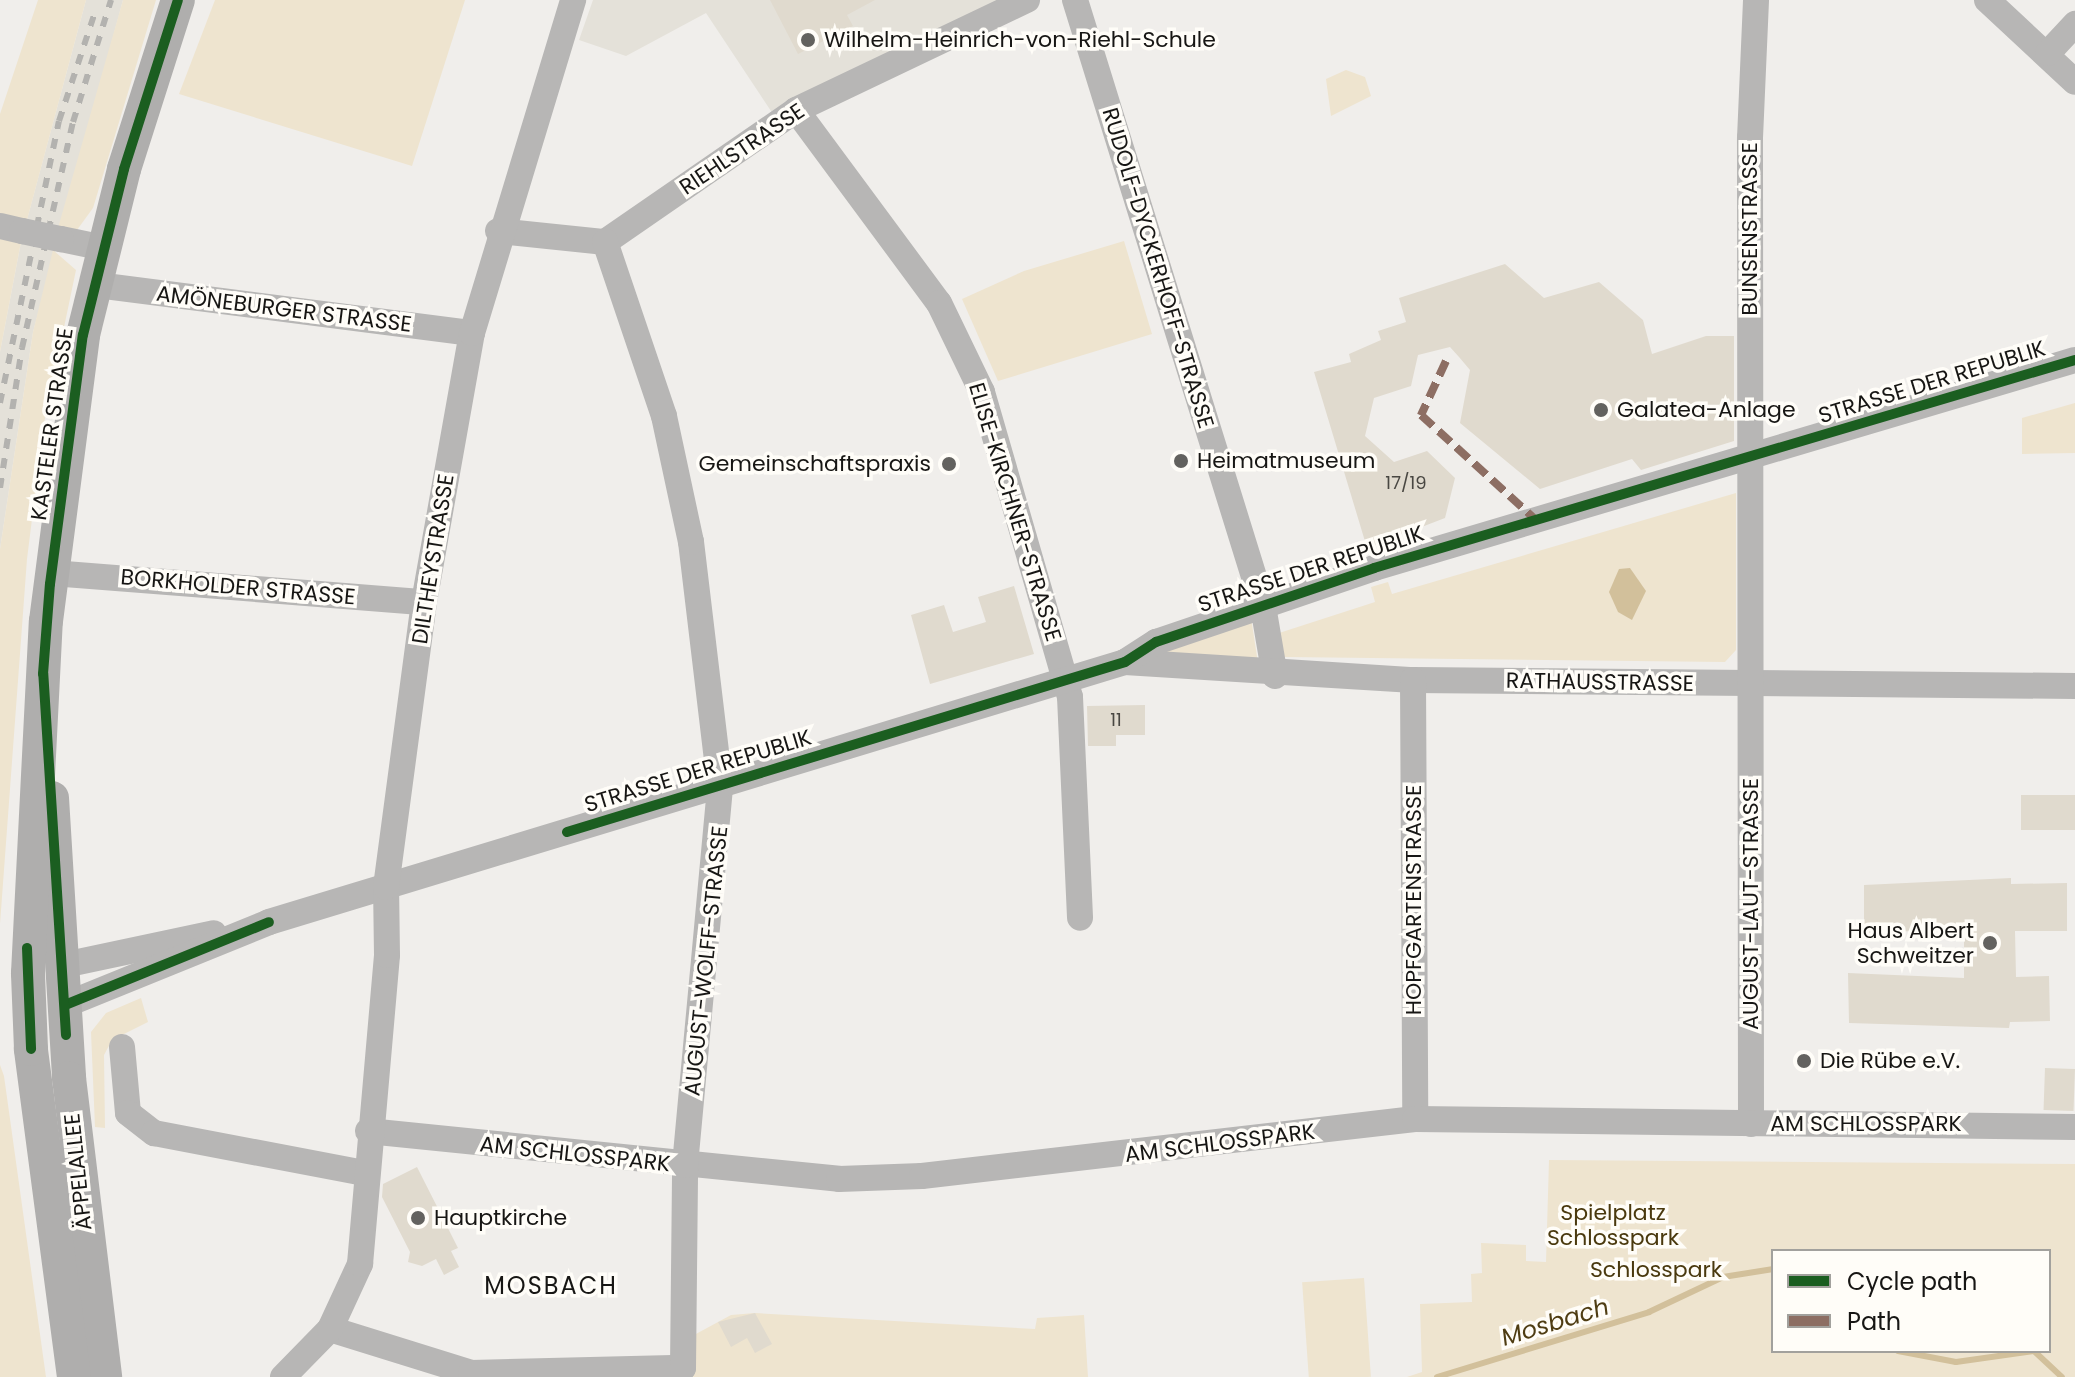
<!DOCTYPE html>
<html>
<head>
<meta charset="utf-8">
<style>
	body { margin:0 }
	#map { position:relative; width:2075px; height:1377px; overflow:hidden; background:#f0eeeb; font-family:Poppins,sans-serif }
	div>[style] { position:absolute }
	.built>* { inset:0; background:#e4e1d9 }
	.green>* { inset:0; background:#eee4cf; transform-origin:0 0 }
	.water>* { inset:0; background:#d2c09b }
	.stream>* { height:6px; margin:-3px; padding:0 3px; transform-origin:3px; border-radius:3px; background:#d2c09b }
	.building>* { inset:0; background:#e0dace; transform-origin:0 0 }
	.minor>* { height:26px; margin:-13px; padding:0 13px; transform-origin:13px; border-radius:13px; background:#b7b6b5 }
	.major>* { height:34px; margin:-17px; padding:0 17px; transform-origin:17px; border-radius:17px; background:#afaead }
	.rail>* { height:6px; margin-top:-3px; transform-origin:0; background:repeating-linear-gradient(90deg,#b3b2af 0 10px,transparent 0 20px) }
	.minor-bridge>* { height:26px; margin:-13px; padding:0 13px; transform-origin:13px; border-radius:13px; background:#b7b6b5 }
	.quiet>* { height:8px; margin-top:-4px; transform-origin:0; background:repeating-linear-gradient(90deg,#8d6e63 0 16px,transparent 0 24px) }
	.cycleway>* { height:10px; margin:-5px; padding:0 5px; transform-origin:5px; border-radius:5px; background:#1b5e20 }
	.dots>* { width:22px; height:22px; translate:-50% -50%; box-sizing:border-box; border:4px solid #fffdf8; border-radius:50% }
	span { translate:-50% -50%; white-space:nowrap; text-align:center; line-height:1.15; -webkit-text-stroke:7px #fffdf8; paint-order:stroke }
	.number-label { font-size:18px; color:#494742 }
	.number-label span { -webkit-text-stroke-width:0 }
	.poi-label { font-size:22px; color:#171614 }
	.left { translate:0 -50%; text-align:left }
	.right { translate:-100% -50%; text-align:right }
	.street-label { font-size:22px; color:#171614 }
	.park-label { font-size:22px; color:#4a390e }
	.neighbourhood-label { font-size:24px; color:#171614; letter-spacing:2px }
	.water-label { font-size:24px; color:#4f3d13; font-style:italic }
	.legend { position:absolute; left:1771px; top:1249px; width:280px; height:104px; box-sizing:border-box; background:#fffdf8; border:2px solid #a2a19d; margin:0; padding:10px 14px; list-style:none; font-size:24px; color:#171614 }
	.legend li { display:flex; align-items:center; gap:16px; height:40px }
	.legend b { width:40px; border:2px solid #a2a19d }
</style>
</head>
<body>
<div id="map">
	<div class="built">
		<i style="clip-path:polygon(86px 0,123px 0,33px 332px,0 549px,0 352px,21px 242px)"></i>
		<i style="clip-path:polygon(593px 0,1005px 0,775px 117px,706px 13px,626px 56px,579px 40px)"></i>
	</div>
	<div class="green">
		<i style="clip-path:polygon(38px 0,86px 0,27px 220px,0 226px,0 114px)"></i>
		<i style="clip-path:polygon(123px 0,156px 0,93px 208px,77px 230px,58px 228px)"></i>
		<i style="clip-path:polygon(215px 0,465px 0,412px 166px,179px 94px)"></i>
		<i style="clip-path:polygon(1346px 70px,1365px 77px,1371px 96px,1331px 116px,1326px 79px)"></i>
		<i style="clip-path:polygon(0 239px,21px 242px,0 352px)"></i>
		<i style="clip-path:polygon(1124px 241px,1152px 334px,998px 381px,962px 299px,1024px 271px)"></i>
		<i style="clip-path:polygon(53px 250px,76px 270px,44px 423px,27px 559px,0 924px,0 549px,33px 332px)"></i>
		<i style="clip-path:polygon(2075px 403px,2075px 453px,2022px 454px,2022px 418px)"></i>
		<i style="clip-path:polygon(1736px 493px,1736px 650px,1725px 662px,1284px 657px,1276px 634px,1375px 602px,1371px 587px,1388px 582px,1392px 594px)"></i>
		<i style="clip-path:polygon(1251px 618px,1258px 663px,1151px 650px)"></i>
		<i style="clip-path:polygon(141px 998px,148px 1022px,112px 1040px,104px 1055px,105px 1128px,95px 1127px,91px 1032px,106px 1013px)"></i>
		<i style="clip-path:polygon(0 1065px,4px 1076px,46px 1377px,0 1377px)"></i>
		<i style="clip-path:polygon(evenodd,1549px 1160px,2075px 1164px,2075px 1377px,1407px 1377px,1422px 1372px,1420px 1304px,1472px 1302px,1471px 1274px,1482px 1273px,1481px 1243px,1526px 1245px,1526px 1261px,1546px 1262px,1549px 1160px,1773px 1251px,2049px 1251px,2049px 1351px,1773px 1351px,1773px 1251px)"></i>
		<i style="left:1364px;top:1278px;width:99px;height:62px;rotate:86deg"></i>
		<i style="clip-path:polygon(755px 1313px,1035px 1329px,1037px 1318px,1084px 1315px,1088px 1377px,688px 1377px,693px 1376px,694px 1335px,731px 1315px)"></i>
	</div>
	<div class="water">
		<i style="clip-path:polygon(1630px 568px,1646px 591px,1632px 620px,1618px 612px,1609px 592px,1619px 569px)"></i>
	</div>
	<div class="stream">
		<i style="left:1898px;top:1351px;width:59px;rotate:10.7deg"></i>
		<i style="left:1956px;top:1362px;width:79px;rotate:-8deg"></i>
		<i style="left:2034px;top:1351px;width:38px;rotate:43deg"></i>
		<i style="left:1437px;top:1377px;width:222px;rotate:-17deg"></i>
		<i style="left:1649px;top:1312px;width:82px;rotate:-25.3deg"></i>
		<i style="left:1723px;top:1277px;width:51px;rotate:-9.1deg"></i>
	</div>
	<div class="building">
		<i style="clip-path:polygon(770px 0,875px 0,847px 15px,853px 26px,798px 54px)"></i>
		<i style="clip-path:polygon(1505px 264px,1544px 298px,1599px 282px,1643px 320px,1652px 354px,1706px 336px,1734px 336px,1734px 441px,1641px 470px,1632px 459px,1540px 489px,1460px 423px,1470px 370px,1459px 357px,1450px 347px,1418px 355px,1411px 386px,1374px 398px,1365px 436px,1394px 462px,1427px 451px,1455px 478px,1445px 518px,1367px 548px,1314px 372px,1351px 362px,1349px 354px,1381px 340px,1378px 331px,1406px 322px,1399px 298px)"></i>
		<i style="clip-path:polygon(1014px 586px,1034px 654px,930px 684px,911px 615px,944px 605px,953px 632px,986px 622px,978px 597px)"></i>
		<i style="clip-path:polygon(1145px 705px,1145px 735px,1116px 735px,1116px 746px,1088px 746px,1087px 706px)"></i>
		<i style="left:2021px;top:795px;width:54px;height:35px"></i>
		<i style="clip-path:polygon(2011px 878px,2011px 884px,2067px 883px,2067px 931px,2015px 931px,2016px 977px,2049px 976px,2050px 1021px,2010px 1022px,2009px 1028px,1849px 1023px,1848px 973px,1964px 978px,1964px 929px,1864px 933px,1864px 885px)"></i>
		<i style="left:2045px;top:1068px;width:30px;height:42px;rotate:2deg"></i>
		<i style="clip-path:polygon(417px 1167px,458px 1248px,451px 1251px,459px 1267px,444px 1275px,436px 1259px,422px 1266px,408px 1262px,410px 1252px,382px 1197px,383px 1184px)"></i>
		<i style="clip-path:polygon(755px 1313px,772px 1344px,755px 1353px,747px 1338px,731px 1347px,718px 1322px)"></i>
	</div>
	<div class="minor">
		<i style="left:1075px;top:0;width:634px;rotate:72.76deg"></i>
		<i style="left:1263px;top:606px;width:71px;rotate:80.3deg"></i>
		<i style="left:1987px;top:0;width:120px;rotate:43deg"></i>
		<i style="left:2048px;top:53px;width:40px;rotate:-47deg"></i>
		<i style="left:796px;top:110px;width:240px;rotate:53.5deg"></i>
		<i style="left:939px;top:303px;width:99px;rotate:64.2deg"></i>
		<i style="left:982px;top:392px;width:317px;rotate:73.9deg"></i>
		<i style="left:1070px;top:697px;width:221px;rotate:87.4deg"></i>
		<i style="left:0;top:226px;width:23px;rotate:13deg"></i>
		<i style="left:498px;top:231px;width:108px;rotate:5.9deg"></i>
		<i style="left:605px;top:242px;width:232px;rotate:-34.6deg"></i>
		<i style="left:796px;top:110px;width:256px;rotate:-25.5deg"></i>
		<i style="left:61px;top:239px;width:44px;rotate:11.8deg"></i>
		<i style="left:97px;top:285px;width:378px;rotate:7.3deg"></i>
		<i style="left:52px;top:573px;width:373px;rotate:4.5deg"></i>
		<i style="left:1125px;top:662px;width:289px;rotate:3.6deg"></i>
		<i style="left:1413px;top:680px;width:662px;rotate:0.52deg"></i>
		<i style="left:1413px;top:680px;width:439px;rotate:89.7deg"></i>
		<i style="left:64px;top:965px;width:153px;rotate:-12deg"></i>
		<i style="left:65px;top:1005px;width:220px;rotate:-22.1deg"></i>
		<i style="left:269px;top:922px;width:895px;rotate:-16.9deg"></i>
		<i style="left:1125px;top:662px;width:37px;rotate:-33deg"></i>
		<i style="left:1156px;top:642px;width:230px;rotate:-18.7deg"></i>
		<i style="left:1374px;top:568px;width:731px;rotate:-16.53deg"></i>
		<i style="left:122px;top:1047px;width:66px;rotate:84.8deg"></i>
		<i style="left:128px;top:1113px;width:33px;rotate:38deg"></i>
		<i style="left:154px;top:1133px;width:214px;rotate:10.8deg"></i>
		<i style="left:1751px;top:1124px;width:986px;rotate:-90.06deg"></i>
		<i style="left:1750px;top:138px;width:138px;rotate:-87.5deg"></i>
		<i style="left:368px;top:1131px;width:473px;rotate:5.8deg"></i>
		<i style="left:839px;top:1179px;width:83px;rotate:-2.1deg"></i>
		<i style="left:922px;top:1176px;width:496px;rotate:-6.6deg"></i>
		<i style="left:1415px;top:1119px;width:660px;rotate:0.69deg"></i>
		<i style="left:330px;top:1329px;width:148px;rotate:17.3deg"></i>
		<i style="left:471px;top:1373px;width:212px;rotate:-1.4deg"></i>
		<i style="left:683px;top:1368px;width:203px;rotate:-89.4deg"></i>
		<i style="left:685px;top:1165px;width:382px;rotate:-84.7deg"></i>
		<i style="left:720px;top:785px;width:245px;rotate:-96.8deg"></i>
		<i style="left:691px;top:542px;width:129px;rotate:-102.1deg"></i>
		<i style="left:664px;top:416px;width:184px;rotate:-108.7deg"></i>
		<i style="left:283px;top:1377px;width:67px;rotate:-45.6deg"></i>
		<i style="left:330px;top:1329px;width:72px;rotate:-65.2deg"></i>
		<i style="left:360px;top:1264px;width:310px;rotate:-85deg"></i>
		<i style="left:387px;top:955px;width:68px;rotate:-90.8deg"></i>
		<i style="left:386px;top:887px;width:288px;rotate:-82.4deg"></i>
		<i style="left:424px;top:602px;width:273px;rotate:-79.9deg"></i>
		<i style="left:472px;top:333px;width:348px;rotate:-73.1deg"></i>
	</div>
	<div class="major">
		<i style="left:52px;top:798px;width:281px;rotate:86.5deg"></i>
		<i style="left:69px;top:1078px;width:301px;rotate:83.1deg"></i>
		<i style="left:74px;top:1377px;width:331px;rotate:-97.5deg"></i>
		<i style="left:31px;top:1049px;width:76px;rotate:-92.3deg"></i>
		<i style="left:28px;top:973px;width:352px;rotate:-87.1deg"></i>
		<i style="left:46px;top:621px;width:288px;rotate:-82.6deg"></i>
		<i style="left:83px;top:335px;width:171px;rotate:-76.1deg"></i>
		<i style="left:124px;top:169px;width:177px;rotate:-72.3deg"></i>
	</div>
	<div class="rail">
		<i style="left:0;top:403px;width:288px;rotate:-78.2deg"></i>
		<i style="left:59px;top:121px;width:112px;rotate:-71.7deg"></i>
		<i style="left:0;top:488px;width:142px;rotate:-81.1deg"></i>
		<i style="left:22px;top:348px;width:232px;rotate:-77.3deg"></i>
		<i style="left:73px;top:122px;width:128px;rotate:-72.7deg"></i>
	</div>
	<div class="minor-bridge">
		<i style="left:22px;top:231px;width:40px;rotate:12deg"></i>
	</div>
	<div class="quiet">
		<i style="left:1446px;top:361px;width:60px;rotate:114.8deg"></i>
		<i style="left:1421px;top:415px;width:154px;rotate:42.4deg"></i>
	</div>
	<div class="cycleway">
		<i style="left:567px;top:832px;width:583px;rotate:-16.94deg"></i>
		<i style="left:1125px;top:662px;width:37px;rotate:-33deg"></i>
		<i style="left:1156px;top:642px;width:230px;rotate:-18.7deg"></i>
		<i style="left:1374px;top:568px;width:731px;rotate:-16.53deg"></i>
		<i style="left:27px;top:948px;width:101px;rotate:87.7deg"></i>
		<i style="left:65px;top:1005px;width:220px;rotate:-22.1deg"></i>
		<i style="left:66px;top:1035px;width:362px;rotate:-93.6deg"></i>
		<i style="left:43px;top:674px;width:90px;rotate:-85.6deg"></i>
		<i style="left:50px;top:584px;width:251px;rotate:-82.5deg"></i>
		<i style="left:83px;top:335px;width:171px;rotate:-76.1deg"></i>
		<i style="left:124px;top:169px;width:177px;rotate:-72.3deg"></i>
	</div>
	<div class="dots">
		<i style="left:808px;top:40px;background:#63625f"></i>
		<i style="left:1601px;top:410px;background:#63625f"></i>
		<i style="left:1181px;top:461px;background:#63625f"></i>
		<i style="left:949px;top:464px;background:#63625f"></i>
		<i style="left:1990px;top:943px;background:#63625f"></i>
		<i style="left:1804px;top:1061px;background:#63625f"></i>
		<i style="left:418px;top:1218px;background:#63625f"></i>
	</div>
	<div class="number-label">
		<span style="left:1406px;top:483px">17/19</span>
		<span style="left:1116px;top:720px">11</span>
	</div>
	<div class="poi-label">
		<span class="left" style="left:824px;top:40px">Wilhelm-Heinrich-von-Riehl-Schule</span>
		<span class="left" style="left:1617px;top:410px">Galatea-Anlage</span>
		<span class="left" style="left:1197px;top:461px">Heimatmuseum</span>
		<span class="right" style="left:931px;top:464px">Gemeinschaftspraxis</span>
		<span class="right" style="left:1974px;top:943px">Haus Albert<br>Schweitzer</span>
		<span class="left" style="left:1820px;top:1061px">Die Rübe e.V.</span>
		<span class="left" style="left:434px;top:1218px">Hauptkirche</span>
	</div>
	<div class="street-label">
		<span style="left:742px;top:149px;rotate:-34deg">RIEHLSTRASSE</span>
		<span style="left:1750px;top:229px;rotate:-90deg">BUNSENSTRASSE</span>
		<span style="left:1158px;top:268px;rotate:73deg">RUDOLF-DYCKERHOFF-STRASSE</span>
		<span style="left:284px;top:309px;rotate:7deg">AMÖNEBURGER STRASSE</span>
		<span style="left:1932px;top:382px;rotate:-17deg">STRASSE DER REPUBLIK</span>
		<span style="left:52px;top:424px;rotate:-82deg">KASTELER STRASSE</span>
		<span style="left:1015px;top:512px;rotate:73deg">ELISE-KIRCHNER-STRASSE</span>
		<span style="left:433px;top:559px;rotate:-81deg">DILTHEYSTRASSE</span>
		<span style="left:1311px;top:569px;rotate:-18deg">STRASSE DER REPUBLIK</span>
		<span style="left:238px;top:587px;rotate:5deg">BORKHOLDER STRASSE</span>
		<span style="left:1600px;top:682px;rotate:1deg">RATHAUSSTRASSE</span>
		<span style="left:698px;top:771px;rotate:-17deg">STRASSE DER REPUBLIK</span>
		<span style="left:1414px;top:900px;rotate:-90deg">HOPFGARTENSTRASSE</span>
		<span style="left:1751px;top:904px;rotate:-90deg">AUGUST-LAUT-STRASSE</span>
		<span style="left:706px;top:961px;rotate:-84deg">AUGUST-WOLFF-STRASSE</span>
		<span style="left:1866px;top:1124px">AM SCHLOSSPARK</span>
		<span style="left:1220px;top:1143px;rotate:-7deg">AM SCHLOSSPARK</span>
		<span style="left:575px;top:1154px;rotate:6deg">AM SCHLOSSPARK</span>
		<span style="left:78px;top:1172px;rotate:-96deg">ÄPPELALLEE</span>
	</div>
	<div class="park-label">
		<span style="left:1613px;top:1225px">Spielplatz<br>Schlosspark</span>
		<span style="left:1656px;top:1270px">Schlosspark</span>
	</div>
	<div class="neighbourhood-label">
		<span style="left:551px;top:1286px">MOSBACH</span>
	</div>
	<div class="water-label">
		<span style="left:1555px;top:1322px;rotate:-17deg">Mosbach</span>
	</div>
	<ul class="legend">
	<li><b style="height:10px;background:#1b5e20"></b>Cycle path</li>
	<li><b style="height:10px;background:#8d6e63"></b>Path</li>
	</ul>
</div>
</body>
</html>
